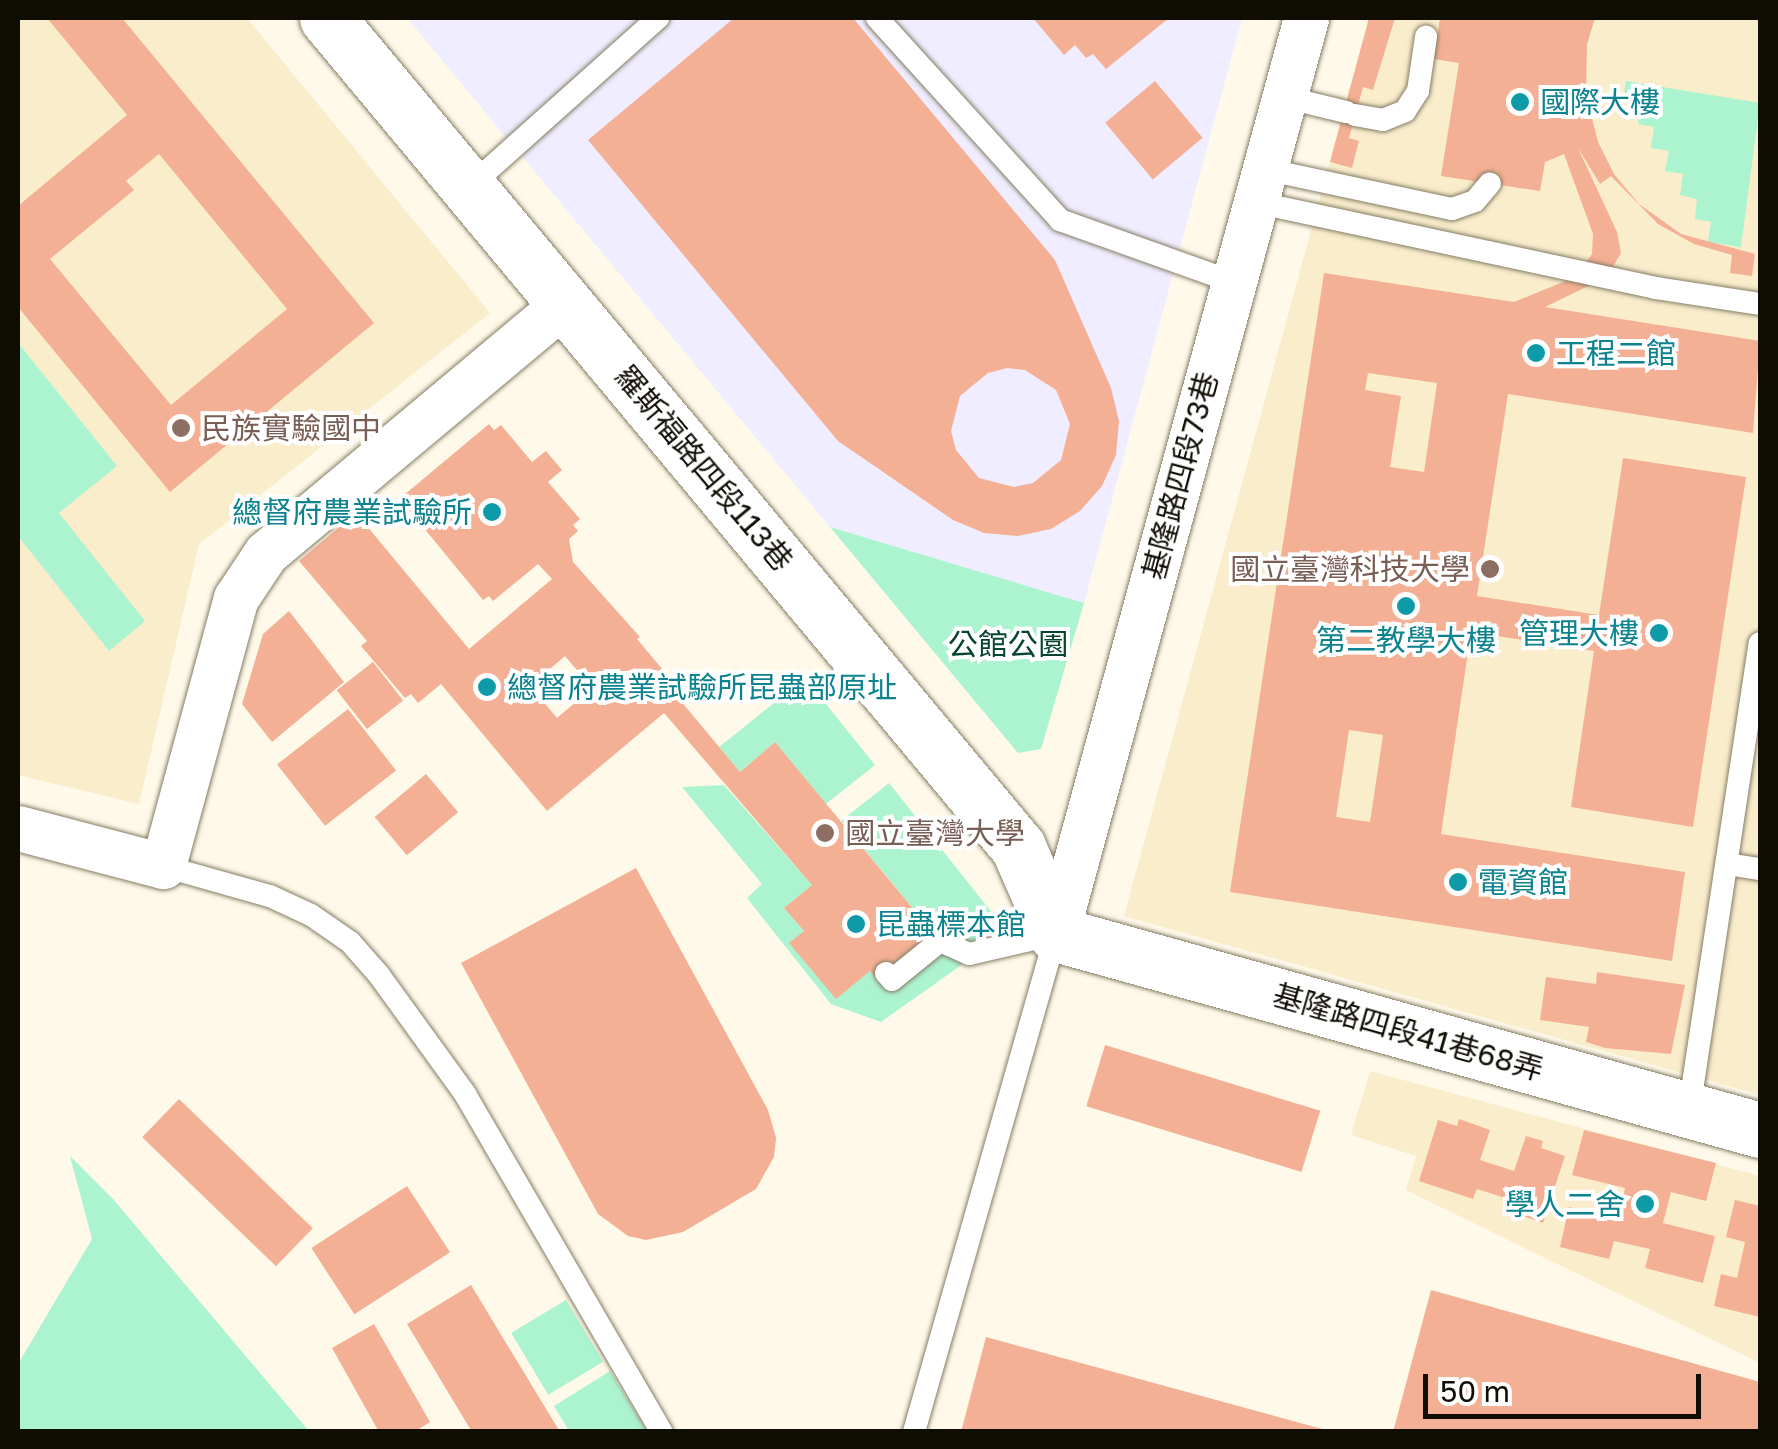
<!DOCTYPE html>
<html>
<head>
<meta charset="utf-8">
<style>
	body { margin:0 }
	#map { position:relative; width:1778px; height:1449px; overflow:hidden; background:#fff9ea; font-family:"Golos Text","Noto Sans TC",sans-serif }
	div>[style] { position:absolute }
	.industrial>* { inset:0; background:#efedff }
	.built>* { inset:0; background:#f9edcc }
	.green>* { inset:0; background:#acf3d0; transform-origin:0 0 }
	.building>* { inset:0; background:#f4b094; transform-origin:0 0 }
	.roads { filter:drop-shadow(0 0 2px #857d65) drop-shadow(0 0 2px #857d65) }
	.lane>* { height:22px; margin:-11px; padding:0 11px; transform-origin:11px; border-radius:11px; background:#fff }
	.street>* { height:45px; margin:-22.5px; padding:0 22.5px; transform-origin:22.5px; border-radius:22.5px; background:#fff }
	.secondary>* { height:55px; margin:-27.5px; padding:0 27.5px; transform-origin:27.5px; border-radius:27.5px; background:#fff }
	.dots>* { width:28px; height:28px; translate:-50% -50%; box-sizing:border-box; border:5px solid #fff; border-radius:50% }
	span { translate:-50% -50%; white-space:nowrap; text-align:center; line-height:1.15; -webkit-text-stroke:8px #fff; paint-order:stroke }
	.culture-label { font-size:30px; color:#0d838f }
	.left { translate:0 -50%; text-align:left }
	.right { translate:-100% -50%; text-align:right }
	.education-label { font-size:30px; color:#785e54 }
	.street-label { font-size:30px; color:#100d05 }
	.park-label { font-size:30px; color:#08452f }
	.frame { position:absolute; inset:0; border:20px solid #100d05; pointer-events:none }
	.scale { position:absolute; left:1423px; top:1374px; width:278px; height:45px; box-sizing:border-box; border:5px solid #100d05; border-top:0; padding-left:12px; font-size:30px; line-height:35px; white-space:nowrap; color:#100d05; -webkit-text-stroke:8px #fff; paint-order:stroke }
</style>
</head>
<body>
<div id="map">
	<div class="industrial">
		<i style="clip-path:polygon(407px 18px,1242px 18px,1084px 603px,830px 527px)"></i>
	</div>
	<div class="built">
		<i style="clip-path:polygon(18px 18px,247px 18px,490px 313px,199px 544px,139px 804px,18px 775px)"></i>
		<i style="clip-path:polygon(1369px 18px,1760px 18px,1760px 1095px,1124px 916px)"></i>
		<i style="clip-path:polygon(1370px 1071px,1760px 1176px,1760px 1363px,1406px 1190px,1416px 1156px,1351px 1135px)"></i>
	</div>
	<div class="green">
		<i style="clip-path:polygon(1626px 81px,1760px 103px,1741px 247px,1708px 242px,1711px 222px,1695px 219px,1697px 199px,1680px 195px,1683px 174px,1665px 171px,1669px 151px,1651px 148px,1654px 127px,1638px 124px,1641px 103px,1623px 100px)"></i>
		<i style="clip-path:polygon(19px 344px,117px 466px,59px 513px,145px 621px,109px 651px,18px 536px)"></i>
		<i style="clip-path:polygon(830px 527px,1084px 603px,1041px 749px,1018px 753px)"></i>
		<i style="clip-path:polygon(805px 678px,875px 765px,826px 804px,775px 742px,740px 772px,719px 747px)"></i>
		<i style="clip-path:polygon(889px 783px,997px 919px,960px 966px,881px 1022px,831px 1004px,747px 898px,762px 884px,682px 787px,724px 785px,812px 885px,784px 908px,804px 931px,790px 943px,870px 971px,878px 980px,934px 934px,841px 821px)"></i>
		<i style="clip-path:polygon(70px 1156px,113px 1199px,309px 1431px,18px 1431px,18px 1364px,92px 1239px)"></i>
		<i style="left:566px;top:1300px;width:72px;height:64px;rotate:59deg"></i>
		<i style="clip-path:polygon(610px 1371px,647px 1431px,569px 1431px,554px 1406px)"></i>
	</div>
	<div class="building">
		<i style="clip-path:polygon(evenodd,47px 18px,122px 18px,374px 323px,170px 492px,18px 307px,18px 206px,127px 115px,47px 18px,159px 154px,287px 309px,171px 405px,50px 259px,134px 190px,126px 181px,159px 154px)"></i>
		<i style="clip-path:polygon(evenodd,734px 18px,853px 18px,1055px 260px,1111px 388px,1119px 421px,1116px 455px,1102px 486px,1080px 511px,1051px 529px,1018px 536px,984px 533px,953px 520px,838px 441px,588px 140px,734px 18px,1007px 368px,1025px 370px,1056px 390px,1070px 424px,1061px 460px,1033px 483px,1014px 487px,979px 478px,956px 450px,951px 431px,960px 396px,988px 373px,1007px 368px)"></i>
		<i style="clip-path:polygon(1033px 18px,1169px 18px,1106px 69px,1093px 54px,1086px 58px,1075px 45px,1064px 55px)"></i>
		<i style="clip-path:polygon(1369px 18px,1395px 18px,1373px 90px,1363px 87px,1349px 138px,1359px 141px,1352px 168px,1330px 162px)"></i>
		<i style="clip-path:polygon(evenodd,1440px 18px,1595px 18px,1587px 44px,1586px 94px,1598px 142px,1614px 174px,1639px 204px,1681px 234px,1755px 254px,1752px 276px,1730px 273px,1732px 255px,1694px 244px,1658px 224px,1611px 176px,1600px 184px,1578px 148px,1617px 232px,1621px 253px,1607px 277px,1545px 307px,1760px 341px,1753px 433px,1508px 394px,1477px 596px,1599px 615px,1623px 458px,1746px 477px,1693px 827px,1571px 807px,1594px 651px,1471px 632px,1441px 834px,1685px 872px,1672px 961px,1230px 892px,1324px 273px,1514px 302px,1575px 277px,1592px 254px,1593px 234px,1564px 154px,1545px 162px,1540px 191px,1441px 176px,1459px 63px,1434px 59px,1440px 18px,1368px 373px,1437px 383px,1424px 472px,1390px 467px,1401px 396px,1365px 390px,1368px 373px,1440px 18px,1349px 730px,1383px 735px,1370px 822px,1336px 817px,1349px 730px)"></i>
		<i style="left:1155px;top:81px;width:74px;height:65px;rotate:50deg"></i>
		<i style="clip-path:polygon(evenodd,489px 424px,494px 430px,501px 425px,532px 462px,546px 451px,562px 470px,548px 482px,580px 519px,573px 525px,578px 531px,569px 539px,573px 562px,640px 637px,637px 639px,685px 696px,680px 700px,740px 772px,775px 742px,934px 934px,877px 980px,870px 971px,836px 999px,789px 943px,804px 931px,784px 908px,812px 885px,664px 713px,547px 811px,441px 684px,418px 703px,411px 694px,405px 698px,361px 646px,367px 641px,299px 561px,356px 513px,469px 649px,552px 579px,538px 564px,493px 601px,489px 596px,483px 600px,405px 505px,410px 501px,404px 495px,489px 424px,565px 656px,592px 688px,557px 718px,530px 686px,565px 656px)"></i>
		<i style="clip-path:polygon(289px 611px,344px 682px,272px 742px,242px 704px,263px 634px)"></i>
		<i style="left:373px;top:662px;width:49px;height:46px;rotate:52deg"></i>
		<i style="left:348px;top:709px;width:78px;height:90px;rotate:52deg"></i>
		<i style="left:426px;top:774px;width:50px;height:67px;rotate:50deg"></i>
		<i style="clip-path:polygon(636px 868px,768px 1110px,776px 1138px,774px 1157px,756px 1189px,683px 1232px,646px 1240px,628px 1236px,598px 1214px,461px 963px)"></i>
		<i style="clip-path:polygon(1597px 972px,1685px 985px,1671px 1054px,1605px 1048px,1586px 1042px,1589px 1027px,1540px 1020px,1546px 977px,1596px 984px)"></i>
		<i style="left:1105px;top:1045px;width:225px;height:64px;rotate:17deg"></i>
		<i style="left:179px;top:1099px;width:186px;height:53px;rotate:44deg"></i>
		<i style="clip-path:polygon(1459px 1119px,1490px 1130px,1480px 1160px,1514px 1171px,1526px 1136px,1543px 1141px,1541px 1148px,1565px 1156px,1543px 1223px,1502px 1209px,1505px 1198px,1477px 1189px,1473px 1199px,1419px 1181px,1438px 1120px,1457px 1126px)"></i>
		<i style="clip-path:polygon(1584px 1130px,1716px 1163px,1706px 1201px,1671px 1192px,1663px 1223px,1715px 1236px,1703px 1283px,1645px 1268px,1650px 1249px,1614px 1241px,1609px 1259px,1560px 1247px,1569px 1207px,1618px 1220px,1625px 1188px,1572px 1175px)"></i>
		<i style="left:407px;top:1186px;width:79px;height:114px;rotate:57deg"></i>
		<i style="clip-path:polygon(1735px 1200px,1760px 1206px,1760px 1317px,1714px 1306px,1721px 1274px,1737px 1278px,1745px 1242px,1726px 1237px)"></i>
		<i style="clip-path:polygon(471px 1285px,560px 1432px,472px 1432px,407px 1324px)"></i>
		<i style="clip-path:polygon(1431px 1290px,1760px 1382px,1758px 1432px,1393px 1432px)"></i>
		<i style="clip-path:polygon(374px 1324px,430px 1422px,414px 1432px,379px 1432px,332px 1348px)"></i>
		<i style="clip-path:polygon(986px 1337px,1326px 1430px,1326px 1432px,961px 1432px)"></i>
	</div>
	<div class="roads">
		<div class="lane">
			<i style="left:877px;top:18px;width:273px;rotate:47.8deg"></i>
			<i style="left:1060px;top:220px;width:184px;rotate:19.7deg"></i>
			<i style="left:1284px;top:97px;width:64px;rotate:13.6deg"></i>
			<i style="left:1355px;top:115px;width:28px;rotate:10deg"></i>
			<i style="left:1383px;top:120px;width:24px;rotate:-22deg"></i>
			<i style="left:1405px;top:111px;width:24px;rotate:-57deg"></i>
			<i style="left:1418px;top:91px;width:55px;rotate:-81.6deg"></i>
			<i style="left:1264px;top:169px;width:192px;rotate:12deg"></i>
			<i style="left:1452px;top:209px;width:24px;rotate:-19deg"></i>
			<i style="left:1475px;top:201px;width:23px;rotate:-50deg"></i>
			<i style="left:469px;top:187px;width:254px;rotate:-41.8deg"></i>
			<i style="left:1255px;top:202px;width:410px;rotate:12.1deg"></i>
			<i style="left:1656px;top:288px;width:105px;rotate:8.7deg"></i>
			<i style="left:1727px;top:864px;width:33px;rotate:9deg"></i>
			<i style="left:163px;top:866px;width:111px;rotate:15.7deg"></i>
			<i style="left:270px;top:896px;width:45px;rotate:24.9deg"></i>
			<i style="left:311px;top:915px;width:47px;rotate:34.7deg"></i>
			<i style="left:350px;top:942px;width:44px;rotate:48.7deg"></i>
			<i style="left:379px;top:975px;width:147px;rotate:54.1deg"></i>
			<i style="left:465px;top:1094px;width:391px;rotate:59.8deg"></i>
			<i style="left:886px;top:973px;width:9px;rotate:49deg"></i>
			<i style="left:892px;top:980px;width:62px;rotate:-39.1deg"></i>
			<i style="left:940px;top:941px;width:32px;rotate:24deg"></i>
			<i style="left:969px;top:954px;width:89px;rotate:-12.9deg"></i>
			<i style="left:1056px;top:934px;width:518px;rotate:105.92deg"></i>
			<i style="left:1689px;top:1110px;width:472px;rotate:-81.4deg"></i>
		</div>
		<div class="street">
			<i style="left:18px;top:828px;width:150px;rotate:14.7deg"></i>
			<i style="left:163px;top:866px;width:278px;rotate:-74.8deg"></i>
			<i style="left:236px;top:598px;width:54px;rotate:-56.3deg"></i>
			<i style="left:266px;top:553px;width:391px;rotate:-39.9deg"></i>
			<i style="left:1056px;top:934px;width:950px;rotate:-74.73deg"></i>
		</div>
		<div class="secondary">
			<i style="left:327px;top:18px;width:1079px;rotate:50.19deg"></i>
			<i style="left:1018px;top:847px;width:95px;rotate:66.4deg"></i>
			<i style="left:1056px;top:934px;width:731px;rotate:15.56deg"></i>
		</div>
	</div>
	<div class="dots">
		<i style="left:1520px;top:102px;background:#0f9aa8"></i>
		<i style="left:1536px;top:353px;background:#0f9aa8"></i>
		<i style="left:181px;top:428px;background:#8d6e63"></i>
		<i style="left:492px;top:512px;background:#0f9aa8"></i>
		<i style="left:1490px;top:569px;background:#8d6e63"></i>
		<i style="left:1406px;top:606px;background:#0f9aa8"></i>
		<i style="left:1659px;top:633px;background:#0f9aa8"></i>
		<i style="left:487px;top:687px;background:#0f9aa8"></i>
		<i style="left:825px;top:833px;background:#8d6e63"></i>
		<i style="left:1458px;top:882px;background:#0f9aa8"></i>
		<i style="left:856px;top:924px;background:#0f9aa8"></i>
		<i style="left:1645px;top:1204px;background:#0f9aa8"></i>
	</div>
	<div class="culture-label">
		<span class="left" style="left:1540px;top:102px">國際大樓</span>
		<span class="left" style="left:1556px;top:353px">工程二館</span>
		<span class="right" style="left:472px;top:512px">總督府農業試驗所</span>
		<span class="right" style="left:1639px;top:633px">管理大樓</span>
		<span style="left:1406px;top:640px">第二教學大樓</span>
		<span class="left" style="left:507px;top:687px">總督府農業試驗所昆蟲部原址</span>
		<span class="left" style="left:1478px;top:882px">電資館</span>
		<span class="left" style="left:876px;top:924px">昆蟲標本館</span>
		<span class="right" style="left:1625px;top:1204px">學人二舍</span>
	</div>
	<div class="education-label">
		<span class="left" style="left:201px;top:428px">民族實驗國中</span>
		<span class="right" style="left:1470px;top:569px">國立臺灣科技大學</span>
		<span class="left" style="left:845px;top:833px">國立臺灣大學</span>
	</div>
	<div class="street-label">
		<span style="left:704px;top:468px;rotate:50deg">羅斯福路四段113巷</span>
		<span style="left:1180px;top:476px;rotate:-75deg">基隆路四段73巷</span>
		<span style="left:1408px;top:1032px;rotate:16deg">基隆路四段41巷68弄</span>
	</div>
	<div class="park-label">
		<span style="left:1008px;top:644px">公館公園</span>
	</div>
	<div class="frame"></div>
	<div class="scale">50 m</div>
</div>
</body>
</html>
